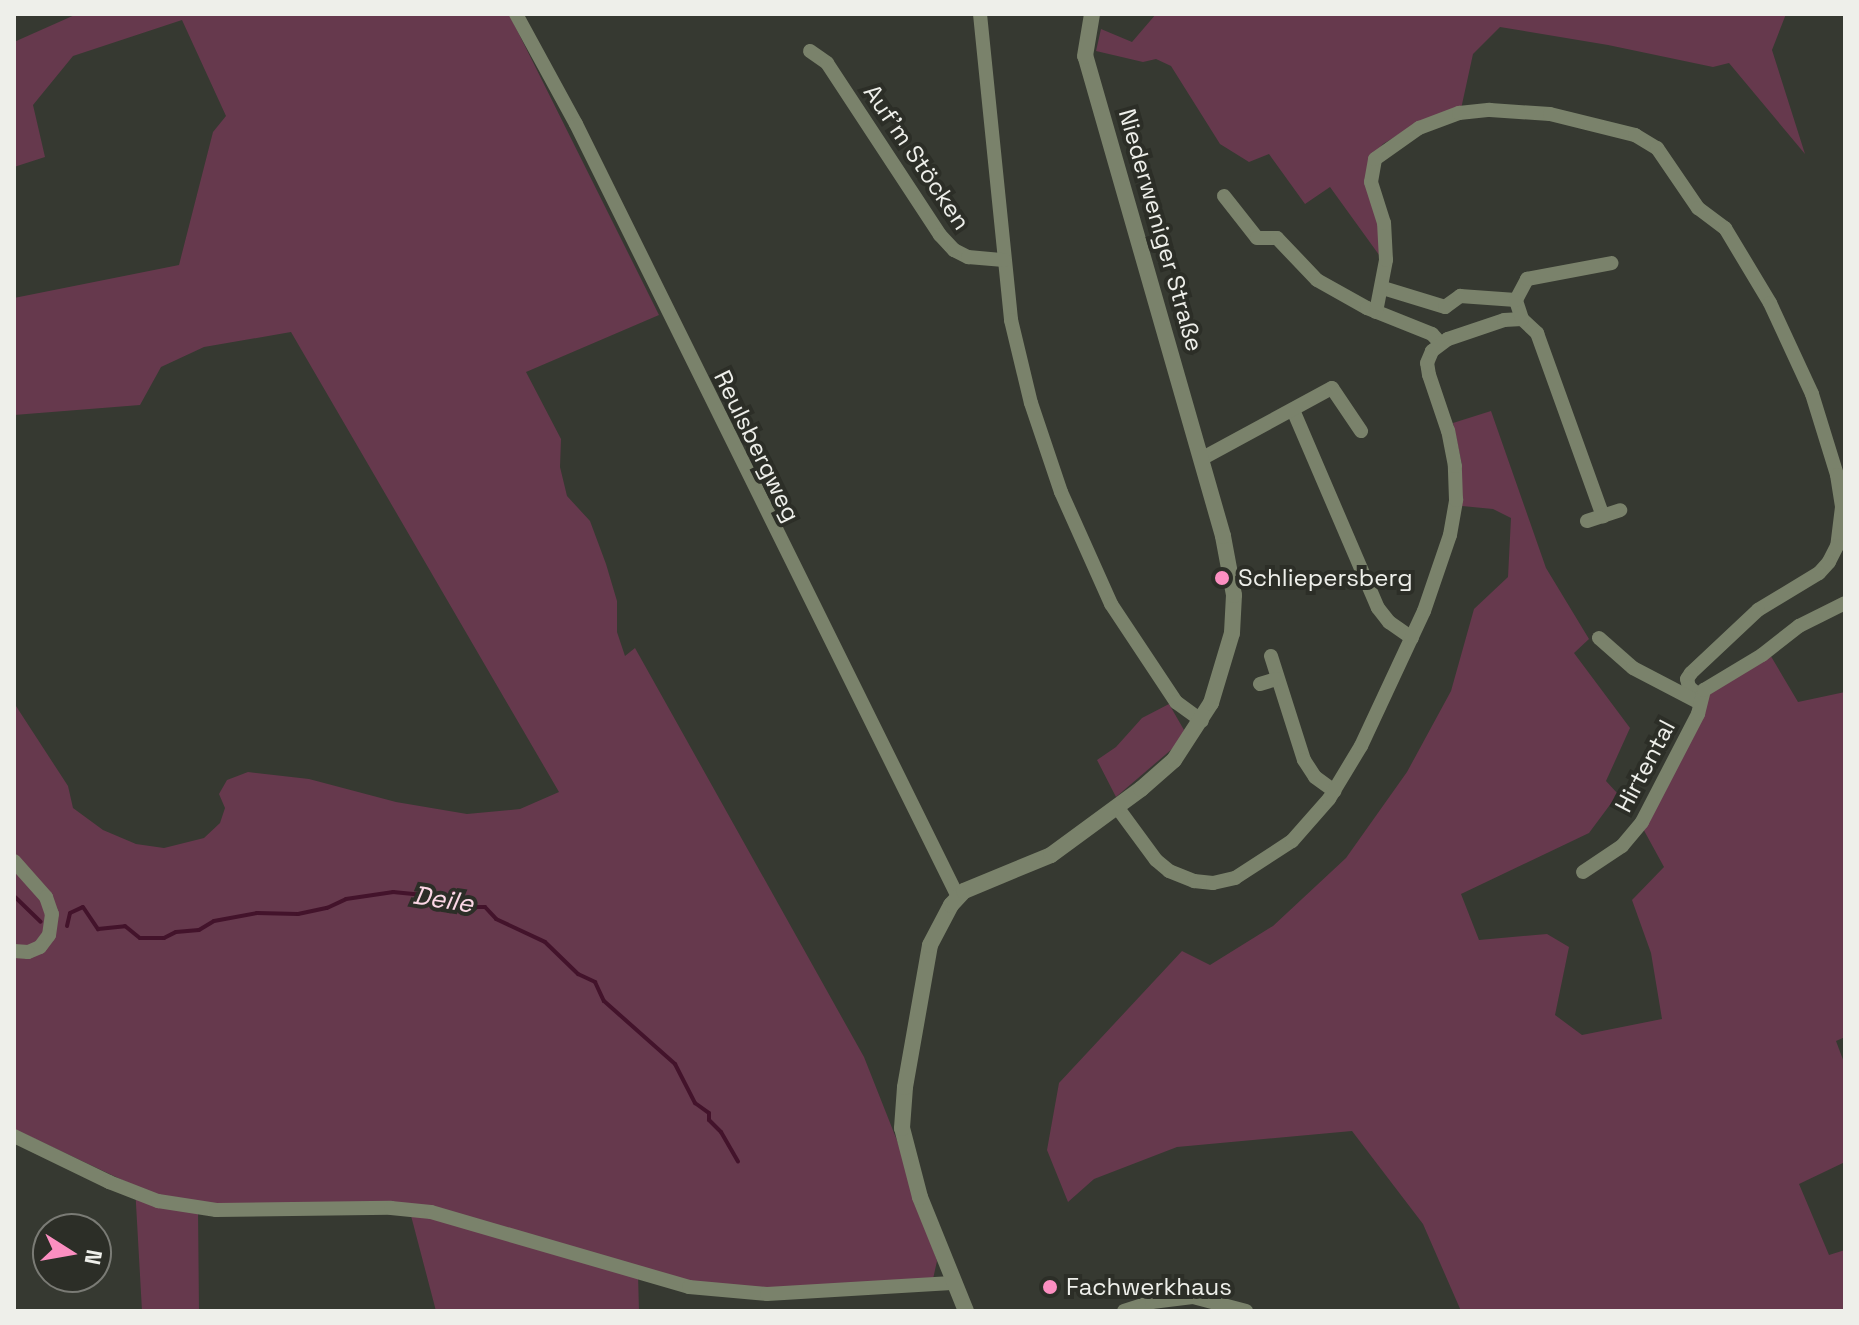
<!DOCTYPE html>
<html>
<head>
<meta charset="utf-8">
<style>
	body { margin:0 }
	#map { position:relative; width:1859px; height:1325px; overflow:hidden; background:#363931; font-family:"Space Grotesk",sans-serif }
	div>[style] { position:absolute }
	.green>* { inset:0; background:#66394d }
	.stream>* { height:4px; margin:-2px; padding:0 2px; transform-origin:2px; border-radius:2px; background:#43132b }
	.minor>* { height:14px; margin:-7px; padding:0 7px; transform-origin:7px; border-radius:7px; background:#7a826b }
	.tertiary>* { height:16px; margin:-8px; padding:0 8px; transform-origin:8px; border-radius:8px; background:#7a826b }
	.dots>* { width:22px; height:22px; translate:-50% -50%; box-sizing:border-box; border:4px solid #2c2e27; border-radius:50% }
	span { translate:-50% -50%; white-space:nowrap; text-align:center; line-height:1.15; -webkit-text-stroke:8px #2c2e27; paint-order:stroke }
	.street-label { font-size:24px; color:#eeefea }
	.poi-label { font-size:24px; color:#eeefea }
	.left { translate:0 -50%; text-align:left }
	.water-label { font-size:26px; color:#fbd7e5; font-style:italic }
	.frame { position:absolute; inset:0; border:16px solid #eeefea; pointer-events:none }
	.north { position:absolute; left:32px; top:1213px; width:80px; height:80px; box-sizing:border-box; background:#2c2e27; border:2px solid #7a7b75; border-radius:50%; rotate:101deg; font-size:22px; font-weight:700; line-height:32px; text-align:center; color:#eeefea }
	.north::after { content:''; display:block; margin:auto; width:28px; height:36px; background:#fc8fc1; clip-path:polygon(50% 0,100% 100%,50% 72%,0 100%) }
</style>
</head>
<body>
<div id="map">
	<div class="green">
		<i style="clip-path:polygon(77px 14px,509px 14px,659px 315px,526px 372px,561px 439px,560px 467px,567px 496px,590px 521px,606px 564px,617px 601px,617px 632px,625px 656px,635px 648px,864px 1057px,898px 1143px,937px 1261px,933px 1279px,767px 1294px,638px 1274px,639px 1311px,436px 1311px,409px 1208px,198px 1208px,199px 1311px,142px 1311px,135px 1186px,14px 1129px,14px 703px,68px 786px,73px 808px,103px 830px,136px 844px,164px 848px,204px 838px,220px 823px,225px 808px,219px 794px,227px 780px,248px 772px,309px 779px,396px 802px,467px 814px,520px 809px,559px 792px,291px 332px,204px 347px,161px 367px,140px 405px,14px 415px,14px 298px,179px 265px,213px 132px,226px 116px,182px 20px,73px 56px,33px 105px,45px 157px,14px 167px,14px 42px)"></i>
		<i style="clip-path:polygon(1156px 14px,1786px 14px,1772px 50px,1805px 154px,1729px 63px,1713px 67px,1608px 45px,1500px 27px,1473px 54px,1461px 109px,1416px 124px,1383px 144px,1372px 157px,1382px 259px,1330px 187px,1305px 204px,1269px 154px,1249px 162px,1220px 144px,1171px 66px,1156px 59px,1143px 62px,1096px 51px,1101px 29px,1132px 42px)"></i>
		<i style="clip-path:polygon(1491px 411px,1546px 568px,1589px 639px,1574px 653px,1630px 728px,1606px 781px,1618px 794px,1589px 833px,1461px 894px,1479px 940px,1547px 934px,1569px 947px,1555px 1015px,1582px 1035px,1662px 1019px,1651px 953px,1632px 900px,1664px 867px,1641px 825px,1701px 697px,1769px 653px,1798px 702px,1845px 692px,1845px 1037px,1836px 1041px,1845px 1065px,1845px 1162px,1799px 1184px,1829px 1255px,1845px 1250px,1845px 1311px,1461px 1311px,1423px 1224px,1352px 1131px,1177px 1147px,1094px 1179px,1068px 1202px,1047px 1150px,1059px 1083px,1182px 951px,1210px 965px,1273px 926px,1346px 858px,1407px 772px,1451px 691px,1474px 609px,1508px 577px,1511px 518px,1493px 509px,1462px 506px,1462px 465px,1453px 423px)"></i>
		<i style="clip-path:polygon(1169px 704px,1184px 730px,1179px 743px,1116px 797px,1097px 760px,1116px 747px,1142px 718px)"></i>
	</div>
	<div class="stream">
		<i style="left:14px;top:896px;width:37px;rotate:44deg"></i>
		<i style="left:67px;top:926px;width:13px;rotate:-77deg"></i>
		<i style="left:70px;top:913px;width:14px;rotate:-25deg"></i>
		<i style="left:83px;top:907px;width:27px;rotate:56deg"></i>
		<i style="left:98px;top:929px;width:27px;rotate:-6deg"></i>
		<i style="left:125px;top:926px;width:19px;rotate:39deg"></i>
		<i style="left:140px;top:938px;width:24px"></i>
		<i style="left:164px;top:938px;width:13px;rotate:-27deg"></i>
		<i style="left:176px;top:932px;width:23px;rotate:-5deg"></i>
		<i style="left:199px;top:930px;width:17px;rotate:-31deg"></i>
		<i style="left:214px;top:921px;width:44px;rotate:-10.5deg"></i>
		<i style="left:257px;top:913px;width:41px;rotate:1.4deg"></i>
		<i style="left:298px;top:914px;width:30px;rotate:-12deg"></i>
		<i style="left:327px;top:908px;width:21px;rotate:-25deg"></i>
		<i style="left:346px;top:899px;width:48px;rotate:-8.5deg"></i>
		<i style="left:393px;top:892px;width:51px;rotate:5.6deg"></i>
		<i style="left:444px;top:897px;width:25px;rotate:23deg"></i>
		<i style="left:467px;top:907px;width:18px"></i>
		<i style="left:485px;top:907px;width:16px;rotate:47deg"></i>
		<i style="left:496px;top:919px;width:54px;rotate:25.1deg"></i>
		<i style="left:545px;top:942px;width:46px;rotate:44.1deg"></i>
		<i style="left:578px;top:974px;width:19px;rotate:25deg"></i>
		<i style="left:595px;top:982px;width:21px;rotate:65deg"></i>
		<i style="left:604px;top:1001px;width:95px;rotate:41.6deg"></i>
		<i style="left:675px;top:1064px;width:44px;rotate:62.9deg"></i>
		<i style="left:695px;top:1103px;width:17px;rotate:36deg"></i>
		<i style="left:709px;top:1113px;width:7px;rotate:90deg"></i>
		<i style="left:709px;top:1120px;width:17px;rotate:45deg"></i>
		<i style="left:721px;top:1132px;width:34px;rotate:60deg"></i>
	</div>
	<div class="minor">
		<i style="left:516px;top:14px;width:125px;rotate:61.4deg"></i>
		<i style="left:576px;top:124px;width:862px;rotate:63.7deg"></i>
		<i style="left:980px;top:14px;width:308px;rotate:84.2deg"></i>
		<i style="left:1011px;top:320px;width:85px;rotate:76.5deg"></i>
		<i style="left:1031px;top:403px;width:94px;rotate:71.4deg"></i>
		<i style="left:1061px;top:492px;width:123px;rotate:65.9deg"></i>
		<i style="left:1111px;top:604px;width:118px;rotate:56.4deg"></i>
		<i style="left:1176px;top:702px;width:32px;rotate:36deg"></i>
		<i style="left:810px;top:51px;width:21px;rotate:35deg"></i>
		<i style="left:827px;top:63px;width:206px;rotate:56.7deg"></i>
		<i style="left:940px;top:235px;width:21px;rotate:47deg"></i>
		<i style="left:954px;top:250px;width:16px;rotate:27deg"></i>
		<i style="left:968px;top:257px;width:36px;rotate:5deg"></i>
		<i style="left:1224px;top:196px;width:53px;rotate:51.8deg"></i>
		<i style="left:1257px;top:238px;width:20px"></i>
		<i style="left:1277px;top:238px;width:58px;rotate:46.4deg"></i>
		<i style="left:1317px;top:280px;width:57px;rotate:29.2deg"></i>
		<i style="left:1367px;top:308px;width:70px;rotate:21.8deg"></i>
		<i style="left:1432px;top:334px;width:12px;rotate:48deg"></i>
		<i style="left:1383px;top:288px;width:65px;rotate:17deg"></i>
		<i style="left:1445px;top:307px;width:19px;rotate:-36deg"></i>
		<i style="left:1460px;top:296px;width:56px;rotate:4.1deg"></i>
		<i style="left:1376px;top:312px;width:53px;rotate:-79.1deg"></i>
		<i style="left:1386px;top:260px;width:37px;rotate:-93deg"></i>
		<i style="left:1384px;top:223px;width:43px;rotate:-107.6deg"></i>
		<i style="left:1371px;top:182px;width:23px;rotate:-80deg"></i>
		<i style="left:1375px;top:159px;width:54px;rotate:-35.2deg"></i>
		<i style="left:1419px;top:128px;width:43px;rotate:-20.6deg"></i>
		<i style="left:1459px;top:113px;width:31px;rotate:-6deg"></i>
		<i style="left:1490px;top:110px;width:60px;rotate:3.8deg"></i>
		<i style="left:1550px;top:114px;width:88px;rotate:13.9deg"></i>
		<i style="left:1635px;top:135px;width:26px;rotate:31deg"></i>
		<i style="left:1657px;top:148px;width:73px;rotate:55.7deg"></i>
		<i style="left:1698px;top:208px;width:34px;rotate:37deg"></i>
		<i style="left:1725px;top:228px;width:87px;rotate:59deg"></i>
		<i style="left:1770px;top:303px;width:100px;rotate:65.2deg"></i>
		<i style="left:1812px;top:394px;width:85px;rotate:72.8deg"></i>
		<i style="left:1837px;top:475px;width:32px;rotate:81deg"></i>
		<i style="left:1842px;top:507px;width:39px;rotate:97deg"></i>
		<i style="left:1837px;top:546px;width:18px;rotate:117deg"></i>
		<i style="left:1829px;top:562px;width:15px;rotate:132deg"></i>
		<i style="left:1819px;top:573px;width:71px;rotate:148.8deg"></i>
		<i style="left:1758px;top:610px;width:92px;rotate:136.8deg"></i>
		<i style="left:1691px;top:673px;width:7px;rotate:124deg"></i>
		<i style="left:1687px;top:679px;width:8px;rotate:76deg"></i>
		<i style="left:1689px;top:687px;width:16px;rotate:40deg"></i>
		<i style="left:1522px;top:319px;width:21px;rotate:43deg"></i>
		<i style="left:1537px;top:333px;width:195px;rotate:70.2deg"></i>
		<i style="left:1293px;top:410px;width:215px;rotate:66.8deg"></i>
		<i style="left:1378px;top:608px;width:18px;rotate:52deg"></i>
		<i style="left:1389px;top:622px;width:28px;rotate:35deg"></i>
		<i style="left:1201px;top:459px;width:149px;rotate:-28.5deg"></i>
		<i style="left:1332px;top:388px;width:52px;rotate:56deg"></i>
		<i style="left:1587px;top:521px;width:35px;rotate:-18deg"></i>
		<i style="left:1599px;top:638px;width:45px;rotate:41.4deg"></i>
		<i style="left:1633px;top:668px;width:73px;rotate:27.6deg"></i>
		<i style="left:1271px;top:656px;width:109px;rotate:72.4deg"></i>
		<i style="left:1304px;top:760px;width:20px;rotate:57deg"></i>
		<i style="left:1315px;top:777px;width:24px;rotate:36deg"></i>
		<i style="left:1260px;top:684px;width:17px;rotate:-17deg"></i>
		<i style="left:1117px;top:807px;width:66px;rotate:53.7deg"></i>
		<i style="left:1156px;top:860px;width:17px;rotate:40deg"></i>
		<i style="left:1169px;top:871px;width:27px;rotate:22deg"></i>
		<i style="left:1194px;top:881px;width:19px;rotate:6deg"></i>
		<i style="left:1213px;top:883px;width:23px;rotate:-13deg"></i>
		<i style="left:1235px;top:878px;width:68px;rotate:-33deg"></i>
		<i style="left:1292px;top:841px;width:56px;rotate:-48.6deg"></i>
		<i style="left:1329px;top:799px;width:62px;rotate:-58.9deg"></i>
		<i style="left:1361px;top:746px;width:149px;rotate:-65deg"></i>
		<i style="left:1424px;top:611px;width:80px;rotate:-71.1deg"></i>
		<i style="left:1450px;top:535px;width:36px;rotate:-80deg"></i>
		<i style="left:1456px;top:500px;width:34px;rotate:-92deg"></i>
		<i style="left:1455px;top:466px;width:36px;rotate:-101deg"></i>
		<i style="left:1448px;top:431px;width:59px;rotate:-108.7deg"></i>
		<i style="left:1429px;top:375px;width:12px;rotate:-99deg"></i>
		<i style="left:1427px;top:363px;width:13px;rotate:-67deg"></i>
		<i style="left:1432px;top:351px;width:20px;rotate:-37deg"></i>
		<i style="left:1448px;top:339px;width:59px;rotate:-18.7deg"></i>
		<i style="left:1504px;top:320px;width:18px;rotate:-3deg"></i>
		<i style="left:1522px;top:319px;width:20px;rotate:-108deg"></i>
		<i style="left:1516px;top:300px;width:24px;rotate:-62deg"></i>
		<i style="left:1527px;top:279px;width:86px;rotate:-10.7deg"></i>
		<i style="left:14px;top:861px;width:48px;rotate:48.4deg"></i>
		<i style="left:46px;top:897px;width:18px;rotate:71deg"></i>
		<i style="left:52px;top:914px;width:21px;rotate:98deg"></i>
		<i style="left:49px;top:935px;width:15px;rotate:127deg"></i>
		<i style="left:40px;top:947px;width:13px;rotate:157deg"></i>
		<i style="left:28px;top:952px;width:14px;rotate:-176deg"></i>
		<i style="left:1583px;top:872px;width:47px;rotate:-33.7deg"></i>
		<i style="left:1622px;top:846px;width:31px;rotate:-50deg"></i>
		<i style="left:1642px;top:822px;width:122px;rotate:-62.6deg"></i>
		<i style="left:1698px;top:714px;width:25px;rotate:-76deg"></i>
		<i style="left:1704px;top:690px;width:68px;rotate:-31.1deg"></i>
		<i style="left:1762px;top:655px;width:47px;rotate:-38.1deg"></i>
		<i style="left:1799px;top:626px;width:51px;rotate:-26.6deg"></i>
		<i style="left:14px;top:1136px;width:106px;rotate:25.8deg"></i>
		<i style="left:109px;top:1182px;width:53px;rotate:21.2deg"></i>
		<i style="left:158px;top:1201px;width:59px;rotate:8.8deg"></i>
		<i style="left:216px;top:1210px;width:175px;rotate:-0.7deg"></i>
		<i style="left:391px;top:1208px;width:40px;rotate:5.7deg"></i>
		<i style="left:431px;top:1212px;width:269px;rotate:16.2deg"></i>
		<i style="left:689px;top:1287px;width:78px;rotate:5.1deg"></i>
		<i style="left:767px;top:1294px;width:185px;rotate:-3.4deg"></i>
		<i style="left:1124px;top:1311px;width:29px;rotate:-18deg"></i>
		<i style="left:1152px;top:1302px;width:41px;rotate:-7deg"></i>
		<i style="left:1193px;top:1297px;width:55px;rotate:14.8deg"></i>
	</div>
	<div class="tertiary">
		<i style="left:966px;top:1311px;width:123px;rotate:-112deg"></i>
		<i style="left:920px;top:1197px;width:71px;rotate:-104.6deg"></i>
		<i style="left:902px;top:1128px;width:41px;rotate:-85.8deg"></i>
		<i style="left:905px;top:1087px;width:144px;rotate:-80deg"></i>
		<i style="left:930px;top:945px;width:45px;rotate:-62.3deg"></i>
		<i style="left:951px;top:905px;width:19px;rotate:-47deg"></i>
		<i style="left:964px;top:891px;width:94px;rotate:-22.5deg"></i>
		<i style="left:1051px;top:855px;width:112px;rotate:-36.3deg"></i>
		<i style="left:1141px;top:789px;width:44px;rotate:-41.3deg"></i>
		<i style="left:1174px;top:760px;width:68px;rotate:-57deg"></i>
		<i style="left:1211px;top:703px;width:73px;rotate:-73.3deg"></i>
		<i style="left:1232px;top:633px;width:38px;rotate:-87deg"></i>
		<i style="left:1234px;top:595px;width:60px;rotate:-100.6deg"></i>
		<i style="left:1223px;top:536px;width:499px;rotate:-106deg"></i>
		<i style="left:1085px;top:56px;width:43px;rotate:-80.5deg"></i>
	</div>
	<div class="dots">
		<i style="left:1222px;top:578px;background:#fc8fc1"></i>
		<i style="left:1050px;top:1287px;background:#fc8fc1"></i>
	</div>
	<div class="street-label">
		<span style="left:917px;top:157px;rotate:56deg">Auf'm Stöcken</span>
		<span style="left:1161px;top:230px;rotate:74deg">Niederweniger Straße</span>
		<span style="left:757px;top:446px;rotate:64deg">Reulsbergweg</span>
		<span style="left:1645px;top:766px;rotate:-62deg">Hirtental</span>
	</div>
	<div class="poi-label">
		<span class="left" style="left:1238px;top:578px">Schliepersberg</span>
		<span class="left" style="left:1066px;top:1287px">Fachwerkhaus</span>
	</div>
	<div class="water-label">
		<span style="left:443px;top:900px;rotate:9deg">Deile</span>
	</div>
	<div class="frame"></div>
	<div class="north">N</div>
</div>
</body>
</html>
